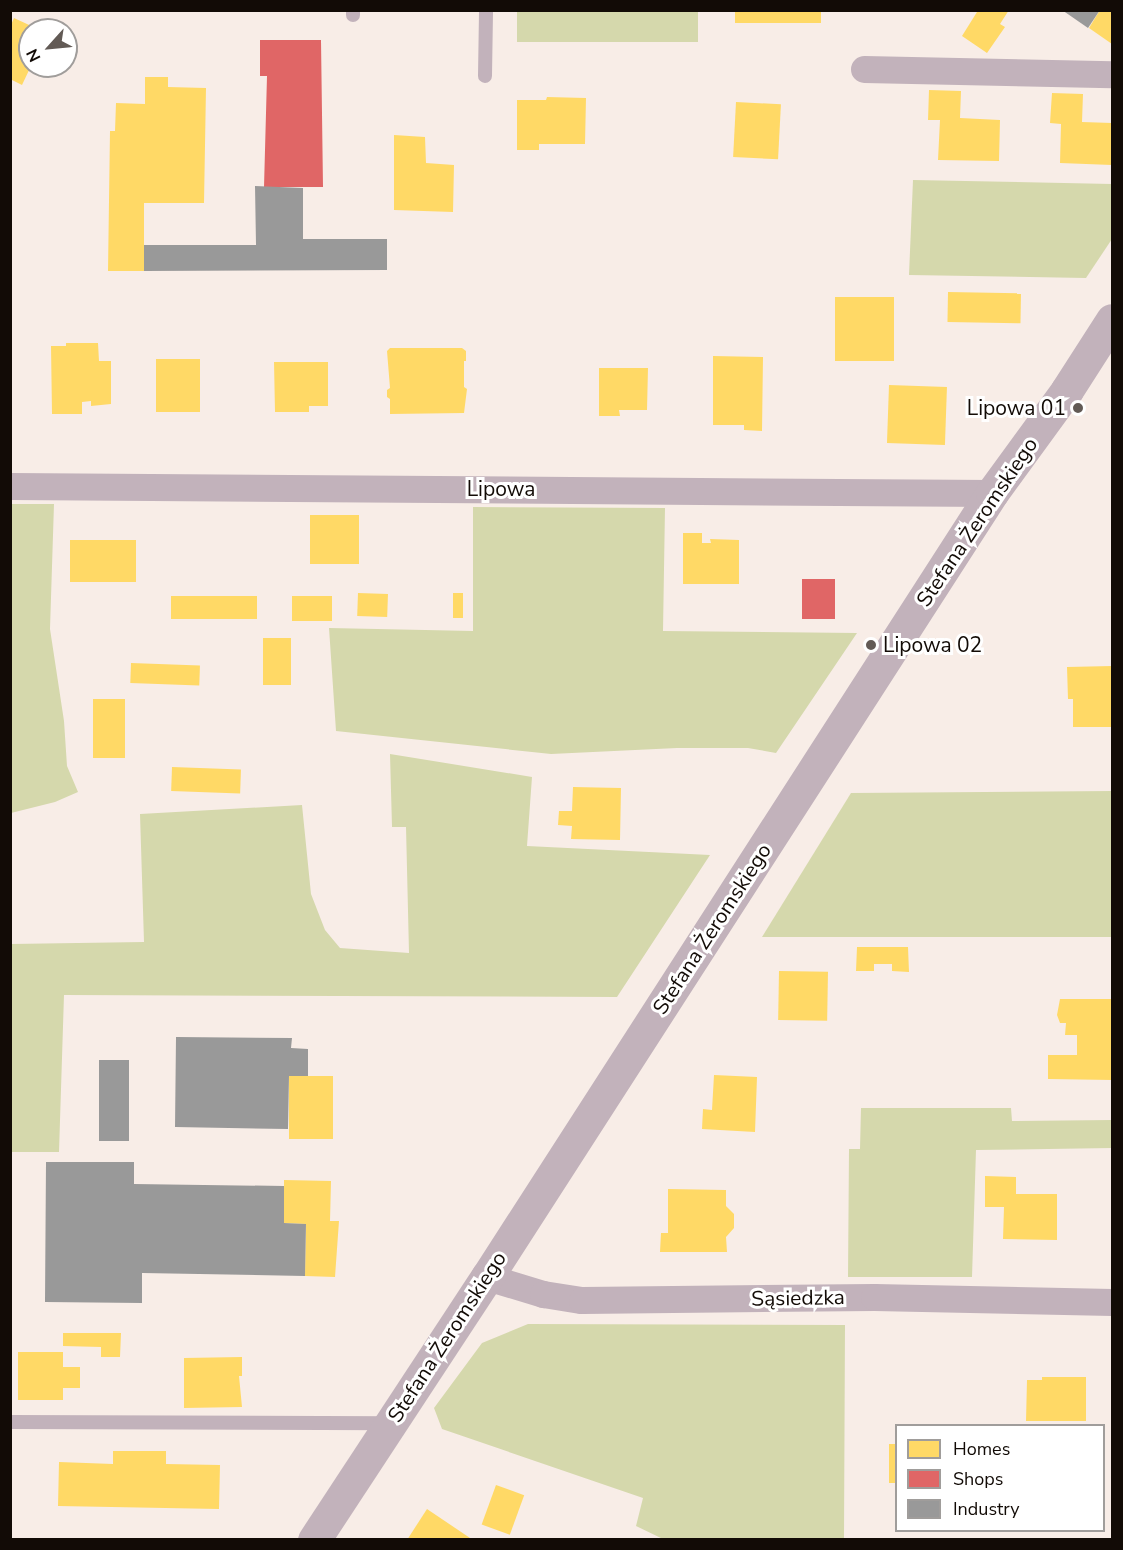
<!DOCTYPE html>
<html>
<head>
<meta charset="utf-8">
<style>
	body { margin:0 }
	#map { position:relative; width:1123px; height:1550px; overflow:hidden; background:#f8ede7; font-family:"Nunito Sans",sans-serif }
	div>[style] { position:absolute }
	.green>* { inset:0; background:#d5d8ac; transform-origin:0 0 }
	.homes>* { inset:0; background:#ffd966; transform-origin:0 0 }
	.shops>* { inset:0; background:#e06666; transform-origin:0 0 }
	.industry>* { inset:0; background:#999; transform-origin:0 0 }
	.service>* { height:14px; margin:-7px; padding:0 7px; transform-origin:7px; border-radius:7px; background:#c2b2bb }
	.minor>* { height:27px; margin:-13.5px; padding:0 13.5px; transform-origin:13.5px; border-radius:13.5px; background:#c2b2bb }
	.tertiary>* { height:33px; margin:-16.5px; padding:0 16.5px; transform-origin:16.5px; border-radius:16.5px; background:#c2b2bb }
	.dots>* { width:16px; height:16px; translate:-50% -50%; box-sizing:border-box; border:3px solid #fff; border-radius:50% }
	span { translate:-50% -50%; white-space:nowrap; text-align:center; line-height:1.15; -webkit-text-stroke:6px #fff; paint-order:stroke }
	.poi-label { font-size:21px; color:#120b06 }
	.right { translate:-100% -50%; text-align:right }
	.left { translate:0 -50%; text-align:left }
	.street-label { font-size:21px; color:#120b06 }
	.frame { position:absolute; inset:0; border:12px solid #120b06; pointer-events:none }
	.legend { position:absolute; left:895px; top:1424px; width:210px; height:108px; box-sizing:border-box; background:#fff; border:2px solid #a09d9b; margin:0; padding:8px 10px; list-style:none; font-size:18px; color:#120b06 }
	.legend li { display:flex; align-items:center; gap:12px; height:30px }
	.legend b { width:30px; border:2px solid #a09d9b }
	.north { position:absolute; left:18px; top:18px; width:60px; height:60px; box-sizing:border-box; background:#fff; border:2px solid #a09d9b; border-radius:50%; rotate:243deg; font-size:16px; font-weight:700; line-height:24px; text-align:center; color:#120b06 }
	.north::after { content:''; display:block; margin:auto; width:21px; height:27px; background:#625a55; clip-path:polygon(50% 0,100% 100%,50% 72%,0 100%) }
</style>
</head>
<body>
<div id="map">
	<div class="green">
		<i style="left:517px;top:11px;width:181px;height:31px"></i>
		<i style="clip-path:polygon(913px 180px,1112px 184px,1112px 239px,1086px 278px,909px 275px)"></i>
		<i style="clip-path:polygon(11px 504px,54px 504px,50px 629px,64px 721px,67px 766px,78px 792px,55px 802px,11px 813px)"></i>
		<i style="clip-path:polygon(473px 507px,665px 508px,663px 631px,857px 633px,776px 753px,748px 748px,677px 748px,551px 754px,336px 731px,329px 628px,473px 631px)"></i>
		<i style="clip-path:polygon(390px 754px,532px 777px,527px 846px,710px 855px,617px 997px,64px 995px,59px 1152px,11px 1152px,11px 944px,144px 942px,140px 814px,302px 805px,311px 894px,325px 930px,340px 948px,409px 953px,406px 827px,392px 827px)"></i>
		<i style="clip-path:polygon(1112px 791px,1112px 937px,762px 937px,851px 793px)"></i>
		<i style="clip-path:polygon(861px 1108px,1011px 1108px,1012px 1121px,1112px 1120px,1112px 1148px,976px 1150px,972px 1277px,848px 1277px,849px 1149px,860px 1149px)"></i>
		<i style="clip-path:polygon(528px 1324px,845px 1325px,844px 1539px,663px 1539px,636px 1526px,643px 1498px,442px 1429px,434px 1408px,482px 1343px)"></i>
	</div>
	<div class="homes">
		<i style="left:735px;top:10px;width:86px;height:13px"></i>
		<i style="clip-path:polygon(975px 10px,1009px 10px,1000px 24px,1005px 27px,987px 53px,962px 36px,977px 12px)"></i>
		<i style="clip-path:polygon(1100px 10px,1112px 10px,1112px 44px,1089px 28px)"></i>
		<i style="clip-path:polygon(14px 18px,40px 30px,30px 30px,31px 66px,22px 85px,10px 79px,10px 27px)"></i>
		<i style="clip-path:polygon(145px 77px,168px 77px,168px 87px,206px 88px,204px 203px,144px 203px,144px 271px,108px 271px,110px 131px,115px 131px,116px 103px,145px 104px)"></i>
		<i style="clip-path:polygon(929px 90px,961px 91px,960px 118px,1000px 120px,999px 161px,938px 160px,940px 120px,928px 120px)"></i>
		<i style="clip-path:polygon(1052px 93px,1083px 94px,1082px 122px,1112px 123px,1112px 165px,1060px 163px,1061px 124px,1050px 123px)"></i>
		<i style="clip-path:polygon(547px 97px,586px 98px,585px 144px,539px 144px,539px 150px,517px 150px,517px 100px,546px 100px)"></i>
		<i style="left:736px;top:102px;width:45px;height:55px;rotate:3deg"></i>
		<i style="clip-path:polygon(394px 135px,425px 137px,426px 163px,454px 165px,453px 212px,394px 210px)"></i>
		<i style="left:948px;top:292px;width:73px;height:30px;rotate:1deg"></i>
		<i style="left:835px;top:297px;width:59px;height:64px"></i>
		<i style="clip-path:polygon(66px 343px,98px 343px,99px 361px,111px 361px,111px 404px,91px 406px,91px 401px,82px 402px,82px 414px,52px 414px,51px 346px,66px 346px)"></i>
		<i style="clip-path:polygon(390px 348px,462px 348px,466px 351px,466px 361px,464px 361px,464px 387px,467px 389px,464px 413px,390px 414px,390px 399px,387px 397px,387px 390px,390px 388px,387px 351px)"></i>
		<i style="clip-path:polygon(713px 356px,763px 357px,762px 431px,744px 430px,744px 425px,713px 425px)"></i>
		<i style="left:156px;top:359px;width:44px;height:53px"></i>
		<i style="clip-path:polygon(274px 362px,328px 362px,328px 406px,309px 406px,309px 412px,275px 412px)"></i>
		<i style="clip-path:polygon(599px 368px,648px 368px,647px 410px,619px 410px,620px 416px,599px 416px)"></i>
		<i style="left:889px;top:385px;width:58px;height:58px;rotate:2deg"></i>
		<i style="left:310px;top:515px;width:49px;height:49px"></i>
		<i style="clip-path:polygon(683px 533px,702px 533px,702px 543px,711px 543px,710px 539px,739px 540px,739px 584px,683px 584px)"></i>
		<i style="left:70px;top:540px;width:66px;height:42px"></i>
		<i style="left:358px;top:593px;width:30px;height:23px;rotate:2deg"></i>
		<i style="left:453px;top:593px;width:10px;height:25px"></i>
		<i style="left:257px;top:596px;width:23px;height:86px;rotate:90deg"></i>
		<i style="left:292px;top:596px;width:40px;height:25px"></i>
		<i style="left:263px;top:638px;width:28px;height:47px"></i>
		<i style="left:131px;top:663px;width:69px;height:20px;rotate:2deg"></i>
		<i style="clip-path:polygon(1112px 666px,1112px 727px,1073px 727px,1073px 699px,1068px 699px,1067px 667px)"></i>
		<i style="left:93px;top:699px;width:32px;height:59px"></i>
		<i style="left:172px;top:767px;width:69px;height:24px;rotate:2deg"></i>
		<i style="clip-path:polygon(573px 787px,621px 788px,620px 840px,571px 839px,572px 826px,558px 825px,559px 811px,572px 811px)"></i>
		<i style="clip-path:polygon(857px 947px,908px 947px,909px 972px,892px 971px,892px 964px,874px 964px,874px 971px,856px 971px)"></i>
		<i style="left:779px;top:971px;width:49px;height:49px;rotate:1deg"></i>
		<i style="clip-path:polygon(1060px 999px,1112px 999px,1112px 1080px,1048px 1079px,1048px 1055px,1077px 1055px,1077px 1035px,1065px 1035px,1066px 1023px,1060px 1023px,1057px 1015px)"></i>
		<i style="clip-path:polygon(714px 1075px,757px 1077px,755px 1132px,702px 1129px,703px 1109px,712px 1110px)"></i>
		<i style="left:289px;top:1076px;width:44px;height:63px"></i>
		<i style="clip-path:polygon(985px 1176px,1016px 1177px,1016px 1194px,1057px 1194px,1057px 1240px,1003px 1239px,1004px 1207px,985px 1207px)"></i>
		<i style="clip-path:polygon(284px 1180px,331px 1181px,330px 1221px,339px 1221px,335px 1277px,305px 1276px,306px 1224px,284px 1223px)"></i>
		<i style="clip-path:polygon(668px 1189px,726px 1190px,726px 1206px,734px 1214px,734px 1228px,726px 1237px,727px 1252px,660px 1252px,661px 1233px,668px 1233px)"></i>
		<i style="clip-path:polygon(63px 1333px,121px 1333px,120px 1357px,101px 1357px,101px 1347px,63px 1346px)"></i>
		<i style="clip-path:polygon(18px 1352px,63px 1352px,63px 1367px,80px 1367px,80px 1388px,63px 1388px,63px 1400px,18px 1400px)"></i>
		<i style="clip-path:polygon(242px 1357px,242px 1376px,239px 1376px,242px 1407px,184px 1408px,184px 1358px)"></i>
		<i style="clip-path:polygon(1042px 1377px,1086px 1377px,1086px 1421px,1026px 1421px,1027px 1380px,1042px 1380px)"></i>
		<i style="left:889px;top:1444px;width:7px;height:39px"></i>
		<i style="clip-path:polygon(113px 1451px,166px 1451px,166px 1464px,220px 1465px,219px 1509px,58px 1506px,59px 1462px,113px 1464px)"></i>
		<i style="left:496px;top:1485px;width:30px;height:42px;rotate:20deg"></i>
		<i style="clip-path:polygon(427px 1509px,473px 1540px,407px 1540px)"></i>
	</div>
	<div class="shops">
		<i style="clip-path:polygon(260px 40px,321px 40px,323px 187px,264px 187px,267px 76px,260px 76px)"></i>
		<i style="left:802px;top:579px;width:33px;height:40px"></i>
	</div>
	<div class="industry">
		<i style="clip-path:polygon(1062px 10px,1100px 10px,1088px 28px)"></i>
		<i style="clip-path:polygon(255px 186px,303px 188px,303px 239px,387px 239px,387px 270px,144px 271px,144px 245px,256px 245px)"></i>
		<i style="clip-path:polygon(176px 1037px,292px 1038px,291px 1048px,308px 1049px,308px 1076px,289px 1076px,288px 1129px,175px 1127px)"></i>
		<i style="left:99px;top:1060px;width:30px;height:81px"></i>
		<i style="clip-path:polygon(46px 1162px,134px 1162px,134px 1184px,284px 1186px,284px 1223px,306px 1224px,305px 1276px,142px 1273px,142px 1303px,45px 1302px)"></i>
	</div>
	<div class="service">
		<i style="left:353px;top:15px;width:5px;rotate:-90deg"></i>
		<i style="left:485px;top:76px;width:66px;rotate:-89.1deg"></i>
		<i style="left:10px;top:1422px;width:379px;rotate:0.2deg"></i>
	</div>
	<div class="minor">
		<i style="left:864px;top:69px;width:248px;rotate:1.2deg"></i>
		<i style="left:10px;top:486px;width:982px;rotate:0.41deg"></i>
		<i style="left:487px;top:1277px;width:59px;rotate:16.9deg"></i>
		<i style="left:543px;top:1294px;width:39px;rotate:9deg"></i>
		<i style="left:582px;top:1300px;width:292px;rotate:-0.6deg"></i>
		<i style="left:874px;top:1297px;width:238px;rotate:1.2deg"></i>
	</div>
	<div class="tertiary">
		<i style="left:314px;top:1540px;width:315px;rotate:-56.7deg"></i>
		<i style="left:487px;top:1277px;width:933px;rotate:-57.21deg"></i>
		<i style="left:992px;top:493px;width:127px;rotate:-53.9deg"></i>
		<i style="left:1067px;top:390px;width:83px;rotate:-57.3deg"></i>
	</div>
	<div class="dots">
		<i style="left:1078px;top:408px;background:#625a55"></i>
		<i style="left:871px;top:645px;background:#625a55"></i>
	</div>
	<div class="poi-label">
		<span class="right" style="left:1066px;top:408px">Lipowa 01</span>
		<span class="left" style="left:883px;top:645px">Lipowa 02</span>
	</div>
	<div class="street-label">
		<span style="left:501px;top:489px">Lipowa</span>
		<span style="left:977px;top:522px;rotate:-56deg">Stefana Żeromskiego</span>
		<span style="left:712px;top:929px;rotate:-57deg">Stefana Żeromskiego</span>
		<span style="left:798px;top:1298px;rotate:-1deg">Sąsiedzka</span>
		<span style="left:447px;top:1337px;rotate:-57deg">Stefana Żeromskiego</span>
	</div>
	<div class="frame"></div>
	<ul class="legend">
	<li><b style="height:16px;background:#ffd966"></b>Homes</li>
	<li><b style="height:16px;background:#e06666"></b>Shops</li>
	<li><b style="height:16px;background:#999"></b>Industry</li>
	</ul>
	<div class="north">N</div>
</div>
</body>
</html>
